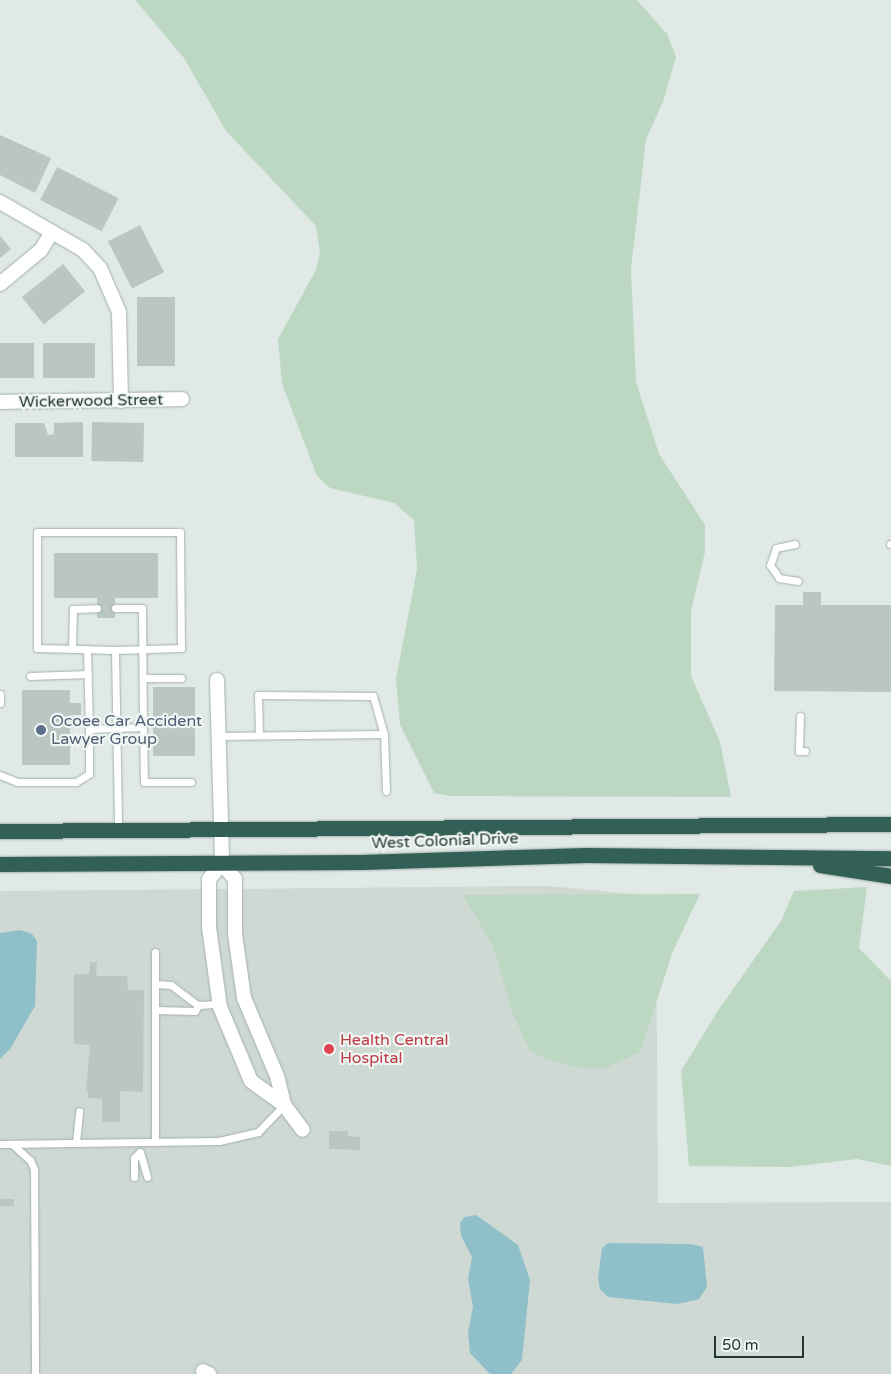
<!DOCTYPE html>
<html>
<head>
<meta charset="utf-8">
<style>
	body { margin:0 }
	#map { position:relative; width:891px; height:1374px; overflow:hidden; background:#e0e9e5; font-family:"Varela Round",sans-serif }
	div>[style] { position:absolute }
	.built>* { inset:0; background:#cfd9d4 }
	.green>* { inset:0; background:#bcd8c3 }
	.water>* { inset:0; background:#8fbfc8 }
	.building>* { inset:0; background:#b9c6c1; transform-origin:0 0 }
	.roads { filter:drop-shadow(0 0 1px #a4b0ac) drop-shadow(0 0 1px #a4b0ac) }
	.lane>* { height:7px; margin:-3.5px; padding:0 3.5px; transform-origin:3.5px; border-radius:3.5px; background:#fff }
	.street>* { height:14px; margin:-7px; padding:0 7px; transform-origin:7px; border-radius:7px; background:#fff }
	.highway>* { height:15px; margin:-7.5px; padding:0 7.5px; transform-origin:7.5px; border-radius:7.5px; background:#336056 }
	.dots>* { width:14px; height:14px; translate:-50% -50%; box-sizing:border-box; border:2px solid #f0f6f3; border-radius:50% }
	span { translate:-50% -50%; white-space:nowrap; text-align:center; line-height:1.15; -webkit-text-stroke:4.5px #f0f6f3; paint-order:stroke }
	.street-label { font-size:16px; color:#233732 }
	.service-label { font-size:16px; color:#4e5e75 }
	.left { translate:0 -50%; text-align:left }
	.health-label { font-size:16px; color:#be3a42 }
	.scale { position:absolute; left:714px; top:1336px; width:90px; height:22px; box-sizing:border-box; border:2px solid #233732; border-top:0; padding-left:6px; font-size:15px; line-height:18px; white-space:nowrap; color:#233732; -webkit-text-stroke:4px #f0f6f3; paint-order:stroke }
</style>
</head>
<body>
<div id="map">
	<div class="built">
		<i style="clip-path:polygon(548px 886px,656px 896px,658px 1203px,891px 1202px,891px 1374px,0 1374px,0 891px)"></i>
	</div>
	<div class="green">
		<i style="clip-path:polygon(135px 0,637px 0,667px 34px,676px 57px,663px 102px,646px 139px,631px 269px,636px 382px,659px 454px,705px 525px,705px 552px,691px 611px,691px 676px,720px 742px,731px 797px,452px 796px,434px 793px,400px 725px,396px 679px,417px 569px,414px 520px,394px 503px,330px 488px,317px 476px,282px 384px,278px 339px,316px 270px,320px 253px,316px 226px,226px 131px,184px 58px)"></i>
		<i style="clip-path:polygon(867px 887px,859px 948px,891px 981px,891px 1166px,857px 1159px,790px 1167px,689px 1166px,681px 1071px,717px 1012px,781px 921px,794px 891px)"></i>
		<i style="clip-path:polygon(700px 894px,673px 951px,640px 1052px,604px 1069px,581px 1068px,548px 1060px,530px 1051px,513px 1014px,493px 946px,463px 895px)"></i>
	</div>
	<div class="water">
		<i style="clip-path:polygon(20px 930px,32px 934px,37px 941px,35px 1006px,10px 1049px,0 1059px,0 933px)"></i>
		<i style="clip-path:polygon(476px 1215px,518px 1245px,530px 1280px,522px 1360px,511px 1374px,490px 1374px,470px 1353px,468px 1332px,473px 1307px,468px 1279px,472px 1257px,461px 1236px,460px 1223px,465px 1217px)"></i>
		<i style="clip-path:polygon(608px 1243px,691px 1244px,703px 1247px,707px 1287px,699px 1299px,678px 1304px,608px 1297px,600px 1289px,598px 1278px,602px 1248px)"></i>
	</div>
	<div class="building">
		<i style="clip-path:polygon(0 135px,51px 158px,35px 193px,0 175px)"></i>
		<i style="left:57px;top:167px;width:69px;height:37px;rotate:27deg"></i>
		<i style="left:140px;top:225px;width:53px;height:36px;rotate:63deg"></i>
		<i style="clip-path:polygon(0 236px,11px 249px,0 258px)"></i>
		<i style="left:63px;top:264px;width:35px;height:53px;rotate:51deg"></i>
		<i style="left:137px;top:297px;width:38px;height:69px"></i>
		<i style="left:0;top:343px;width:34px;height:35px"></i>
		<i style="left:43px;top:343px;width:52px;height:35px"></i>
		<i style="clip-path:polygon(83px 422px,83px 457px,15px 457px,15px 423px,44px 423px,48px 435px,54px 434px,54px 423px)"></i>
		<i style="left:92px;top:422px;width:52px;height:39px;rotate:1deg"></i>
		<i style="clip-path:polygon(54px 553px,158px 553px,158px 598px,115px 598px,115px 618px,97px 618px,97px 598px,54px 598px)"></i>
		<i style="clip-path:polygon(803px 592px,821px 592px,821px 605px,891px 605px,891px 692px,774px 691px,775px 605px,803px 605px)"></i>
		<i style="left:153px;top:687px;width:42px;height:69px"></i>
		<i style="clip-path:polygon(22px 690px,70px 690px,70px 703px,81px 703px,81px 715px,70px 715px,70px 765px,22px 765px)"></i>
		<i style="clip-path:polygon(90px 962px,97px 962px,96px 976px,127px 976px,128px 990px,144px 990px,143px 1092px,120px 1091px,120px 1122px,102px 1122px,102px 1099px,88px 1098px,88px 1091px,86px 1091px,90px 1045px,74px 1044px,74px 974px,89px 974px)"></i>
		<i style="clip-path:polygon(329px 1131px,348px 1131px,348px 1136px,360px 1137px,360px 1150px,329px 1149px)"></i>
		<i style="left:14px;top:1199px;width:7px;height:14px;rotate:90deg"></i>
	</div>
	<div class="roads">
		<div class="lane">
			<i style="left:795px;top:544px;width:19px;rotate:168deg"></i>
			<i style="left:776px;top:548px;width:18px;rotate:109deg"></i>
			<i style="left:770px;top:565px;width:16px;rotate:55deg"></i>
			<i style="left:779px;top:578px;width:19px;rotate:9deg"></i>
			<i style="left:890px;top:544px;width:1px"></i>
			<i style="left:72px;top:649px;width:40px;rotate:-88.6deg"></i>
			<i style="left:73px;top:609px;width:24px;rotate:-2deg"></i>
			<i style="left:87px;top:649px;width:80px;rotate:88.6deg"></i>
			<i style="left:115px;top:650px;width:66px;rotate:-1.7deg"></i>
			<i style="left:181px;top:648px;width:116px;rotate:-90.5deg"></i>
			<i style="left:180px;top:532px;width:143px;rotate:180deg"></i>
			<i style="left:37px;top:532px;width:116px;rotate:90deg"></i>
			<i style="left:37px;top:648px;width:78px;rotate:1.5deg"></i>
			<i style="left:115px;top:650px;width:179px;rotate:89deg"></i>
			<i style="left:30px;top:676px;width:58px;rotate:-2deg"></i>
			<i style="left:143px;top:678px;width:38px"></i>
			<i style="left:0;top:694px;width:9px;rotate:90deg"></i>
			<i style="left:800px;top:716px;width:35px;rotate:92deg"></i>
			<i style="left:799px;top:751px;width:6px"></i>
			<i style="left:143px;top:727px;width:55px;rotate:89deg"></i>
			<i style="left:144px;top:782px;width:47px"></i>
			<i style="left:259px;top:735px;width:40px;rotate:-91.4deg"></i>
			<i style="left:258px;top:695px;width:115px;rotate:0.5deg"></i>
			<i style="left:373px;top:696px;width:40px;rotate:74deg"></i>
			<i style="left:384px;top:734px;width:57px;rotate:88deg"></i>
			<i style="left:218px;top:736px;width:166px;rotate:-0.7deg"></i>
			<i style="left:0;top:775px;width:18px;rotate:22deg"></i>
			<i style="left:17px;top:782px;width:59px"></i>
			<i style="left:76px;top:782px;width:15px;rotate:-32deg"></i>
			<i style="left:89px;top:774px;width:45px;rotate:-90deg"></i>
			<i style="left:89px;top:729px;width:54px;rotate:-2.1deg"></i>
			<i style="left:143px;top:727px;width:119px;rotate:-90.5deg"></i>
			<i style="left:142px;top:608px;width:27px;rotate:180deg"></i>
			<i style="left:155px;top:952px;width:189px;rotate:90deg"></i>
			<i style="left:155px;top:984px;width:16px;rotate:4deg"></i>
			<i style="left:171px;top:985px;width:34px;rotate:37deg"></i>
			<i style="left:198px;top:1005px;width:22px;rotate:-3deg"></i>
			<i style="left:155px;top:1010px;width:40px;rotate:1.4deg"></i>
			<i style="left:195px;top:1011px;width:7px;rotate:-63deg"></i>
			<i style="left:76px;top:1142px;width:31px;rotate:-84deg"></i>
			<i style="left:0;top:1144px;width:219px;rotate:-0.8deg"></i>
			<i style="left:219px;top:1141px;width:40px;rotate:-13deg"></i>
			<i style="left:258px;top:1132px;width:37px;rotate:-46deg"></i>
			<i style="left:12px;top:1144px;width:24px;rotate:42deg"></i>
			<i style="left:30px;top:1160px;width:10px;rotate:66deg"></i>
			<i style="left:34px;top:1169px;width:205px;rotate:89.7deg"></i>
			<i style="left:134px;top:1177px;width:19px;rotate:-90deg"></i>
			<i style="left:134px;top:1158px;width:8px;rotate:-45deg"></i>
			<i style="left:140px;top:1152px;width:26px;rotate:74deg"></i>
		</div>
		<div class="street">
			<i style="left:0;top:202px;width:96px;rotate:30deg"></i>
			<i style="left:83px;top:250px;width:25px;rotate:47deg"></i>
			<i style="left:100px;top:268px;width:48px;rotate:66.6deg"></i>
			<i style="left:119px;top:312px;width:89px;rotate:88.7deg"></i>
			<i style="left:0;top:284px;width:53px;rotate:-39.7deg"></i>
			<i style="left:41px;top:250px;width:21px;rotate:-59deg"></i>
			<i style="left:0;top:402px;width:182px;rotate:-0.9deg"></i>
			<i style="left:217px;top:680px;width:184px;rotate:88.4deg"></i>
			<i style="left:222px;top:864px;width:20px;rotate:49deg"></i>
			<i style="left:235px;top:879px;width:55px;rotate:90deg"></i>
			<i style="left:235px;top:934px;width:65px;rotate:82deg"></i>
			<i style="left:244px;top:998px;width:85px;rotate:67.1deg"></i>
			<i style="left:277px;top:1076px;width:30px;rotate:76deg"></i>
			<i style="left:222px;top:864px;width:20px;rotate:131deg"></i>
			<i style="left:209px;top:879px;width:48px;rotate:90deg"></i>
			<i style="left:209px;top:927px;width:81px;rotate:82.2deg"></i>
			<i style="left:220px;top:1007px;width:80px;rotate:67.3deg"></i>
			<i style="left:251px;top:1081px;width:41px;rotate:36deg"></i>
			<i style="left:284px;top:1105px;width:31px;rotate:53deg"></i>
			<i style="left:203px;top:1371px;width:7px;rotate:27deg"></i>
		</div>
		<div class="highway">
			<i style="left:0;top:831px;width:891px;rotate:-0.45deg"></i>
			<i style="left:0;top:864px;width:361px;rotate:-0.3deg"></i>
			<i style="left:361px;top:862px;width:225px;rotate:-1.8deg"></i>
			<i style="left:586px;top:855px;width:305px;rotate:0.6deg"></i>
			<i style="left:820px;top:865px;width:72px;rotate:8.8deg"></i>
		</div>
	</div>
	<div class="dots">
		<i style="left:41px;top:730px;background:#5c6f8a"></i>
		<i style="left:329px;top:1049px;background:#e0444e"></i>
	</div>
	<div class="street-label">
		<span style="left:91px;top:401px;rotate:-1deg">Wickerwood Street</span>
		<span style="left:445px;top:841px;rotate:-2deg">West Colonial Drive</span>
	</div>
	<div class="service-label">
		<span class="left" style="left:51px;top:730px">Ocoee Car Accident<br>Lawyer Group</span>
	</div>
	<div class="health-label">
		<span class="left" style="left:340px;top:1049px">Health Central<br>Hospital</span>
	</div>
	<div class="scale">50 m</div>
</div>
</body>
</html>
